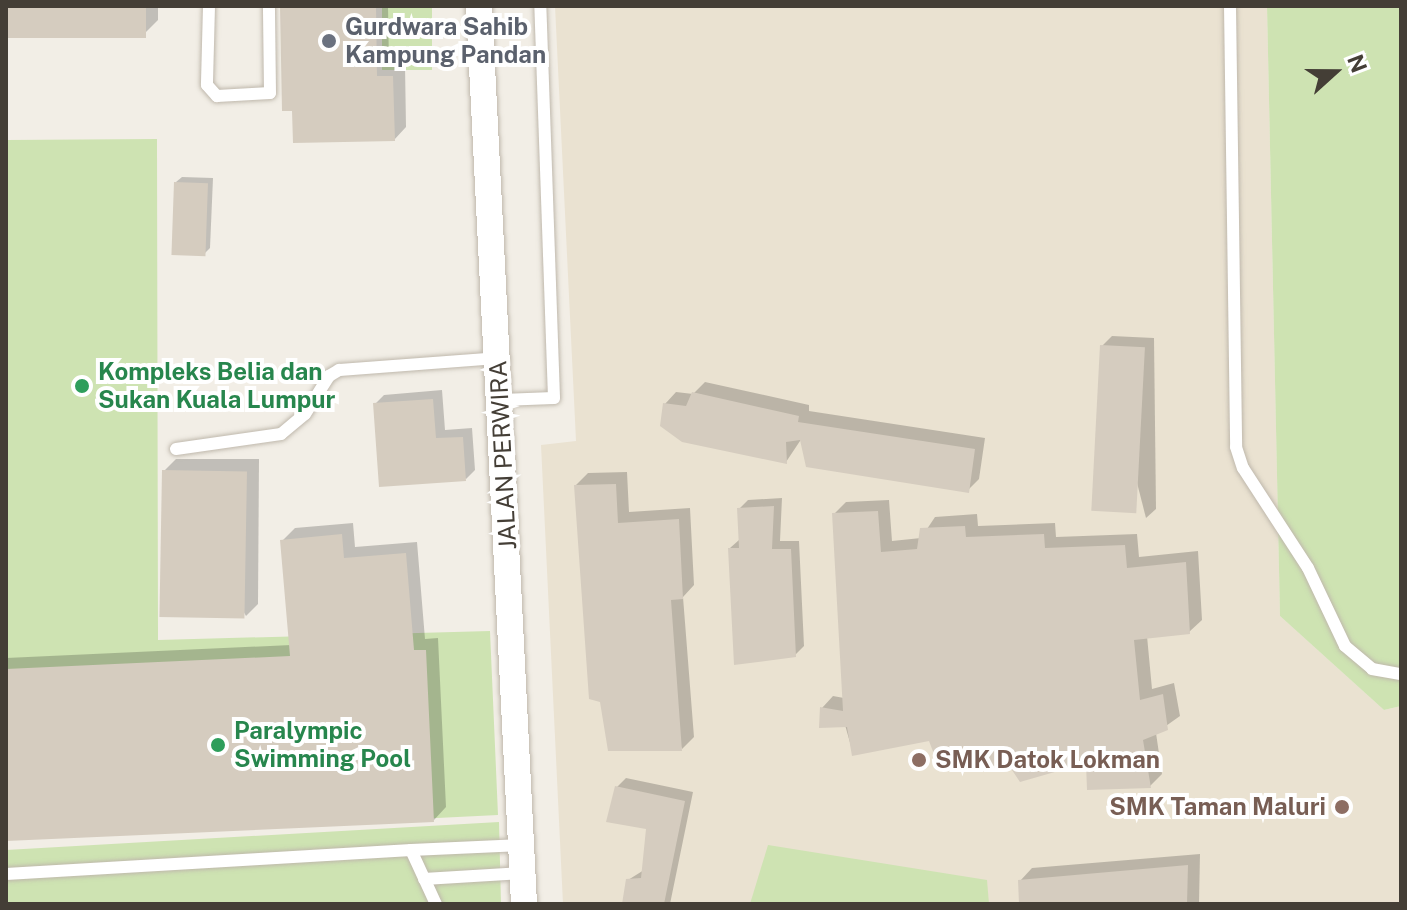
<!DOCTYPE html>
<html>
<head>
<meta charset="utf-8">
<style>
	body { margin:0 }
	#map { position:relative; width:1407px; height:910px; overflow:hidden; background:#f2eee6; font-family:"Public Sans",sans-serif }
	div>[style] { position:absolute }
	.education>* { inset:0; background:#eae2d1 }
	.green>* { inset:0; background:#cee3b2; transform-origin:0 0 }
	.shadow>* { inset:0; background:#0003 }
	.building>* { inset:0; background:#d5ccbf; transform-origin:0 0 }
	.roads { filter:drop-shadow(0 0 2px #bfb8ac) drop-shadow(0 0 2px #bfb8ac) }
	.service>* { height:12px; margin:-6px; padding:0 6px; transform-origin:6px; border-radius:6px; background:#fff }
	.minor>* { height:26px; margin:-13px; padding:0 13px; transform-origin:13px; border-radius:13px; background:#fff }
	.dots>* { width:22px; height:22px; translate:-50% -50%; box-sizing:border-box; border:4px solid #fff; border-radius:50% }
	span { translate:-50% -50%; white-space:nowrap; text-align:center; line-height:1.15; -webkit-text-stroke:8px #fff; paint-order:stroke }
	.worship-label { font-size:24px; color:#5b616d; font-weight:700 }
	.left { translate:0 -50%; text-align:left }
	.leisure-label { font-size:24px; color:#27864d; font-weight:700 }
	.street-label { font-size:24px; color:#443e36 }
	.education-label { font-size:24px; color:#785e54; font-weight:700 }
	.right { translate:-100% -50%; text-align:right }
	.frame { position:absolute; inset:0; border:8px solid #443e36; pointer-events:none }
	.north { position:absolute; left:1295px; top:32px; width:80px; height:80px; -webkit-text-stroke:6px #fff; paint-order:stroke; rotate:69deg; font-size:22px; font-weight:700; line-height:32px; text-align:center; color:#443e36 }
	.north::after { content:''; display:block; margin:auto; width:28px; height:36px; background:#443e36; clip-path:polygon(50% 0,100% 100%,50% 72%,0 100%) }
</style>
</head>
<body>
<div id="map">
	<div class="education">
		<i style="clip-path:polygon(555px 6px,1267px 6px,1280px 616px,1384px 710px,1401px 706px,1401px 904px,563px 904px,541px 445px,576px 441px)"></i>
	</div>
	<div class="green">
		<i style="left:382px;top:6px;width:50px;height:64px"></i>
		<i style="clip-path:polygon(1267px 6px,1401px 6px,1401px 706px,1384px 710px,1280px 616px)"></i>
		<i style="clip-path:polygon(157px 139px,158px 640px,490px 631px,498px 815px,6px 839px,6px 140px)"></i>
		<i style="clip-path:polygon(499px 822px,501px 904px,6px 904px,6px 850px)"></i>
		<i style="clip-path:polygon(768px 845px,987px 880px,989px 904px,750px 904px)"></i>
	</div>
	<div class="shadow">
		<i style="clip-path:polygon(6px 6px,158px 6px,158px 20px,146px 32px,6px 35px)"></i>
		<i style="clip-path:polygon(282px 6px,388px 6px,389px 65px,405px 65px,406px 127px,394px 140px,294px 109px)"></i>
		<i style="clip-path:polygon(182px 177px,213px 178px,210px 248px,204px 254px,176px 182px)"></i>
		<i style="clip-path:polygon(1112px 336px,1154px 338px,1156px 509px,1146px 518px,1102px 346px)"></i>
		<i style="clip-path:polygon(705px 382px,809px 405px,809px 411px,985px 438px,979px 479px,968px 490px,802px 438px,786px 462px,665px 404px,676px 392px,693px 394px)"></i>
		<i style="clip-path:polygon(442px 390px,445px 430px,472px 428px,475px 470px,466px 479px,375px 404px,384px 395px)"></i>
		<i style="clip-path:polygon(176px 459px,259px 459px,258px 604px,246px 616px,164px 471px)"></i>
		<i style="clip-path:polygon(627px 472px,629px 512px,690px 508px,694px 585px,683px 597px,694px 737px,682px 749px,576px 485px,588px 473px)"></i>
		<i style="clip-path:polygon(782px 498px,780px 541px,799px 541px,804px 646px,795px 655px,730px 548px,739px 540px,739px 509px,748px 500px)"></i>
		<i style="clip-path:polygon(889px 500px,892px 541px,921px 538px,935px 517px,977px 514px,978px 526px,1055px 523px,1056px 537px,1137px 534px,1139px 557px,1198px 551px,1202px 620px,1189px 632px,1147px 636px,1152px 689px,1174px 683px,1180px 716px,1156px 733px,1162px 774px,1150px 786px,1088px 760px,1011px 765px,931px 738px,853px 753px,845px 725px,822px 708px,833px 696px,844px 698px,834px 514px,846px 502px)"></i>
		<i style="clip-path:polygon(353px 523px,355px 547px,417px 542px,425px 639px,438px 638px,446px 807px,434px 820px,6px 839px,6px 658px,291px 645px,282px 541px,295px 528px)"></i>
		<i style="clip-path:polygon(626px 778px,693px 792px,670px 904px,624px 904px,628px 880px,644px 870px,648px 827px,617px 787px)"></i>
		<i style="clip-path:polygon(1200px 854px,1199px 904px,1021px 904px,1020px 881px,1032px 868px)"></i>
	</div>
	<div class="building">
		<i style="left:6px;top:6px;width:140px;height:32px"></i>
		<i style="clip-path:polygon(280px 6px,376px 6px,377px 76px,393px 76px,395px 141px,293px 143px,292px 111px,282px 111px)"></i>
		<i style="left:174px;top:182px;width:34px;height:73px;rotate:2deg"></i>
		<i style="left:1100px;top:345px;width:45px;height:166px;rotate:3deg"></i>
		<i style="clip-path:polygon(692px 392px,799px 416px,798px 422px,975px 449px,969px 493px,806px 467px,800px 440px,786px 442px,787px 464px,682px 442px,660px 426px,663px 403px,686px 406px)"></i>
		<i style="clip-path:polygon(433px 399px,436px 438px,463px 437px,466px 481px,379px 487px,373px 403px)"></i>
		<i style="left:162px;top:470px;width:85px;height:147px;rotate:1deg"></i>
		<i style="clip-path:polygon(616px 484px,618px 523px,679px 519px,683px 599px,671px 600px,682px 751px,608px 751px,600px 702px,589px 699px,574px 485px)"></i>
		<i style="clip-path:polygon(774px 506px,772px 549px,791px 549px,796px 657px,734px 665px,728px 548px,739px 548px,737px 508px)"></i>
		<i style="clip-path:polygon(878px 511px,881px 552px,917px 549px,920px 528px,965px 526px,966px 537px,1044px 534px,1045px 548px,1125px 545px,1127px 568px,1186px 562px,1190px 634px,1134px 640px,1140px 700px,1163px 694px,1168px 730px,1143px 740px,1151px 788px,1087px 790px,1086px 763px,1020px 782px,1010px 767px,937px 762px,929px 741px,852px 756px,847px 727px,819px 728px,820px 707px,843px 711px,832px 513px)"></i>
		<i style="clip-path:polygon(342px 534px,344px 558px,406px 553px,414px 650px,426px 650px,434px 822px,6px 841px,6px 669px,290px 656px,280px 540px)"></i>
		<i style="clip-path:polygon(615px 786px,685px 801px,664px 904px,622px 904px,626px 879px,641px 878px,646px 829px,606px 822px)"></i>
		<i style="clip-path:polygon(1188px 865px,1187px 904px,1019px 904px,1018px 880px)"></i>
	</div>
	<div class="roads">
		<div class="service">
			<i style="left:209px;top:6px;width:79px;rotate:91.5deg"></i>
			<i style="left:207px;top:85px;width:15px;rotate:48deg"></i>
			<i style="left:217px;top:96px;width:53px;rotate:-3.2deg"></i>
			<i style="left:270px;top:93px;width:87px;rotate:-90.7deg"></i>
			<i style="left:1230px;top:6px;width:441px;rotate:89.2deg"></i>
			<i style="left:1236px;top:447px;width:22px;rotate:72deg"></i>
			<i style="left:1243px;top:468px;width:119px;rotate:57deg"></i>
			<i style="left:1308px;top:568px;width:86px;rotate:64.6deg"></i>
			<i style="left:1345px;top:646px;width:35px;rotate:40deg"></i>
			<i style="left:1372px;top:669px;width:29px;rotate:10deg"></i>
			<i style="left:501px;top:400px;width:53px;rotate:-2.2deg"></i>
			<i style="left:554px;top:398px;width:392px;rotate:-92deg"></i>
			<i style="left:176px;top:449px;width:106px;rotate:-8.1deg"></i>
			<i style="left:281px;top:434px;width:31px;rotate:-40deg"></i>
			<i style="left:305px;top:414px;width:45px;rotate:-57.7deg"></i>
			<i style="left:329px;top:376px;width:12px;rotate:-31deg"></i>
			<i style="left:339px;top:370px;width:159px;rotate:-4.3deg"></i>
			<i style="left:411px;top:850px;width:110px;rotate:-2.6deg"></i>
			<i style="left:6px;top:874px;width:406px;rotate:-3.4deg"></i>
			<i style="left:411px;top:850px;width:60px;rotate:65.2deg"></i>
			<i style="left:424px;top:879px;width:99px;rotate:-3.5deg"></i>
		</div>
		<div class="minor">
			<i style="left:479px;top:6px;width:899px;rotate:87.13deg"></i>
		</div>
	</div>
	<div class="dots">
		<i style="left:329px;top:41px;background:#6b7280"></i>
		<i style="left:82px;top:386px;background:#2e9e5b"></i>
		<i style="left:218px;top:745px;background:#2e9e5b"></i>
		<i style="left:919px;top:760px;background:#8d6e63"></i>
		<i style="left:1342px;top:807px;background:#8d6e63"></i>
	</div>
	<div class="worship-label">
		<span class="left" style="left:345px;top:41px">Gurdwara Sahib<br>Kampung Pandan</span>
	</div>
	<div class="leisure-label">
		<span class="left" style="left:98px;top:386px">Kompleks Belia dan<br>Sukan Kuala Lumpur</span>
		<span class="left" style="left:234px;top:745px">Paralympic<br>Swimming Pool</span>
	</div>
	<div class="street-label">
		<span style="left:503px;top:455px;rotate:-93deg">JALAN PERWIRA</span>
	</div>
	<div class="education-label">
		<span class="left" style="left:935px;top:760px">SMK Datok Lokman</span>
		<span class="right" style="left:1326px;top:807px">SMK Taman Maluri</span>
	</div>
	<div class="frame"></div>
	<div class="north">N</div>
</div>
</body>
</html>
